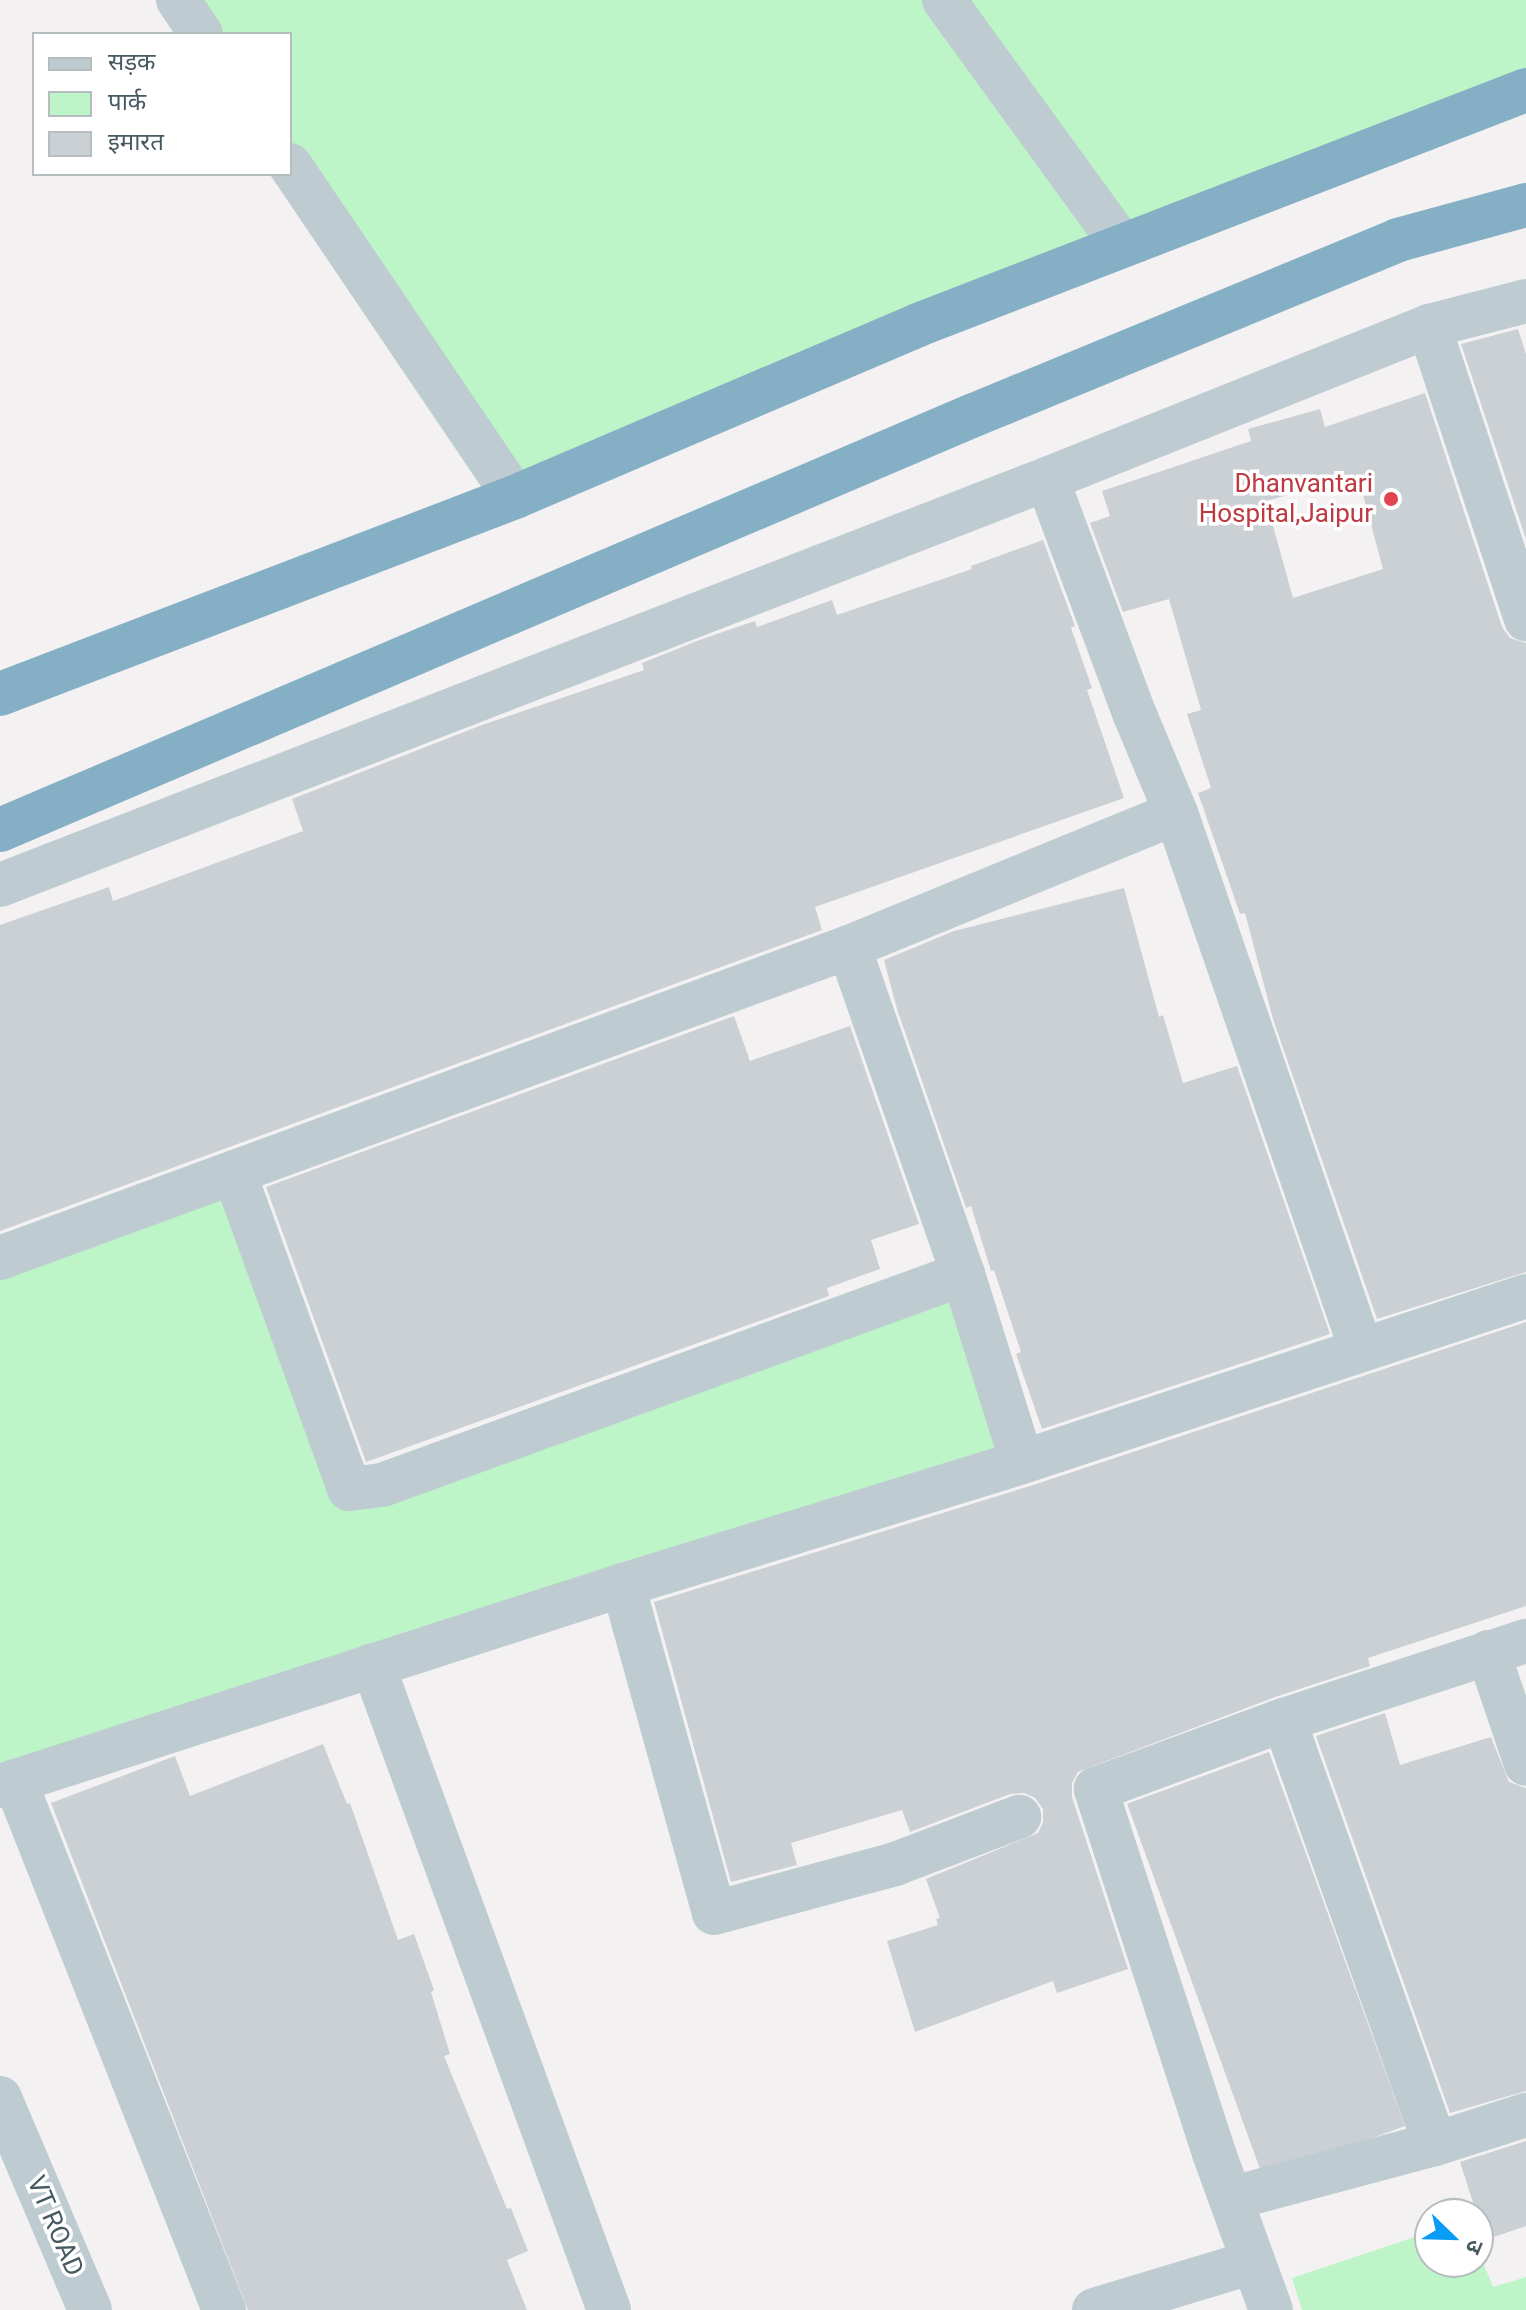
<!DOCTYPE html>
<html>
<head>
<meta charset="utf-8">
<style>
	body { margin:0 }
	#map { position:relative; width:1526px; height:2310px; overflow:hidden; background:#f4f1f2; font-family:Roboto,"Noto Sans Devanagari",sans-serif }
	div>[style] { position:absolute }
	.green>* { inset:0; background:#bdf4c8 }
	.building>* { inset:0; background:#cbd0d4; transform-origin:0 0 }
	.minor>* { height:44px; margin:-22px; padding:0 22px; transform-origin:22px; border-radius:22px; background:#beccd2 }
	.highway>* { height:44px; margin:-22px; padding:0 22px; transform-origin:22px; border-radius:22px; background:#85afc4 }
	.dots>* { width:22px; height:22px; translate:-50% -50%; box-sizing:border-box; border:4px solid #fff; border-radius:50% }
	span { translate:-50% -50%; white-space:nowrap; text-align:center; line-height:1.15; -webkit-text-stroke:7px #fff; paint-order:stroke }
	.health-label { font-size:26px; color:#be3a42 }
	.right { translate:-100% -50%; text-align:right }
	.street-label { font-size:26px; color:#475961 }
	.legend { position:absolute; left:32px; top:32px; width:260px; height:144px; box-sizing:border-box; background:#fff; border:2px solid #b5bdc0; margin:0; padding:10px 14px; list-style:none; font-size:24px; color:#475961 }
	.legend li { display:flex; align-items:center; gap:16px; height:40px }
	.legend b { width:40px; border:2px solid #b5bdc0 }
	.north { position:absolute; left:1414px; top:2198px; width:80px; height:80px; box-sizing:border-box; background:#fff; border:2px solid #b5bdc0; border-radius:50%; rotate:113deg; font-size:22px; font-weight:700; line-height:32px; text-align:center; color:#475961 }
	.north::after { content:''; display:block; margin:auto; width:28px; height:36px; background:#099cf7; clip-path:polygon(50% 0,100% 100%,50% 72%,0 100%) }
</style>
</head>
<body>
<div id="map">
	<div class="green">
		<i style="clip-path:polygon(177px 0,1526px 0,1526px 99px,515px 497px,290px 166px,290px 34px,200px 34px)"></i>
		<i style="clip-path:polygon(235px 1175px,350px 1489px,963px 1274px,1022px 1462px,0 1786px,0 1258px)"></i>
		<i style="clip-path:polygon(1430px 2232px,1430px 2262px,1478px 2262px,1478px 2251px,1493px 2287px,1526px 2277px,1526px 2310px,1302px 2310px,1292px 2278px)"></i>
	</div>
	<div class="building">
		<i style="clip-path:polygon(1518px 329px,1526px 354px,1526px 539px,1461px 344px)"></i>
		<i style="clip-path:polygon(evenodd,1425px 393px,1502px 627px,1510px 638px,1526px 643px,1526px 1272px,1377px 1319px,1273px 1019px,1245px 913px,1240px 914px,1198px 793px,1211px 788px,1187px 714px,1201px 710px,1169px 599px,1123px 612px,1090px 523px,1110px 516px,1102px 491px,1251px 441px,1248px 429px,1320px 409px,1325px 427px,1425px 393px,1358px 476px,1383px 569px,1293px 598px,1266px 501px,1358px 476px)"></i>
		<i style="clip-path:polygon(1043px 540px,1075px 626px,1071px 628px,1092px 688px,1087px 690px,1124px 798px,815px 907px,822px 930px,0 1231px,0 925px,109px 887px,113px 901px,303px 831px,292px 799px,482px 725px,644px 670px,642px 663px,702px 639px,755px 621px,757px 627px,832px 600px,837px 615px,972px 569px,971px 566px)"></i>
		<i style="clip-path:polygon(1124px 888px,1159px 1017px,1163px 1015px,1183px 1083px,1237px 1066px,1330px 1334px,1042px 1429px,1016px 1354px,1021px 1352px,994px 1270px,991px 1271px,971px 1206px,966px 1208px,897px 1009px,884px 960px,954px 931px)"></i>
		<i style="clip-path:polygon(734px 1016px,750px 1061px,850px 1026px,919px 1224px,871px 1240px,880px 1269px,827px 1288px,829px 1296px,366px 1462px,266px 1187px)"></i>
		<i style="clip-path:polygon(1526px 1322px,1526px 1606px,1368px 1658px,1370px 1666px,1275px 1697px,1078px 1772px,1072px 1783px,1072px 1797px,1128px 1969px,1057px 1993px,1053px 1981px,915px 2032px,887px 1941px,938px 1925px,936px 1919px,940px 1918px,926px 1879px,1038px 1833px,1043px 1822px,1043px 1809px,1035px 1798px,1024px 1793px,1010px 1794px,910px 1832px,902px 1810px,791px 1843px,797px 1865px,731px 1882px,654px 1602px,1030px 1486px)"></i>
		<i style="clip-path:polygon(1385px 1713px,1400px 1765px,1491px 1737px,1509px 1782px,1526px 1788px,1526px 2091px,1450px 2113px,1316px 1736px)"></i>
		<i style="clip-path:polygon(323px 1744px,347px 1804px,350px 1803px,398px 1940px,414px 1934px,434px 1990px,431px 1992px,450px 2054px,444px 2056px,507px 2209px,511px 2208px,528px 2251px,507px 2260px,527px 2310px,248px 2310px,51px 1803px,175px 1756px,190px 1796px)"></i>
		<i style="left:1269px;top:1752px;width:398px;height:151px;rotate:70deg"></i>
		<i style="clip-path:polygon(1526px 2141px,1526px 2226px,1485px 2240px,1460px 2162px)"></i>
	</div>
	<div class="minor">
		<i style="left:178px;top:0;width:41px;rotate:55.9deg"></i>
		<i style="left:944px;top:0;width:303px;rotate:54deg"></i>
		<i style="left:290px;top:165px;width:401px;rotate:55.9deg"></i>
		<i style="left:1429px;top:326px;width:309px;rotate:71.7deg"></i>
		<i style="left:1047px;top:479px;width:252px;rotate:69.6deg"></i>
		<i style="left:1135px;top:715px;width:106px;rotate:67.3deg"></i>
		<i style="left:1176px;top:813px;width:567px;rotate:70.96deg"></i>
		<i style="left:0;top:885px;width:1123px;rotate:-21.2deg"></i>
		<i style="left:1047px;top:479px;width:412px;rotate:-21.8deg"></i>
		<i style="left:1429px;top:326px;width:100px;rotate:-14.5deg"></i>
		<i style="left:849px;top:947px;width:346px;rotate:70.8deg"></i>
		<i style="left:963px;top:1274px;width:197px;rotate:72.6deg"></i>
		<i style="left:235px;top:1175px;width:334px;rotate:70deg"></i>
		<i style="left:349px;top:1489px;width:33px;rotate:-7deg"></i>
		<i style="left:382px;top:1485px;width:618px;rotate:-19.96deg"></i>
		<i style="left:0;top:1258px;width:904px;rotate:-20.12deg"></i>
		<i style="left:849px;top:947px;width:353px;rotate:-22.3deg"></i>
		<i style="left:623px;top:1585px;width:340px;rotate:74.5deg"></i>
		<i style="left:714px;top:1913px;width:188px;rotate:-15.1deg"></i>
		<i style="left:895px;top:1864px;width:133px;rotate:-20.8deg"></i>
		<i style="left:1488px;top:1652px;width:118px;rotate:71.3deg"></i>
		<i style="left:373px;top:1665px;width:687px;rotate:69.9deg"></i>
		<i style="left:1284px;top:1720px;width:450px;rotate:70.4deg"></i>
		<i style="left:15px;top:1781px;width:569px;rotate:68.44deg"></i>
		<i style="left:0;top:1786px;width:655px;rotate:-17.88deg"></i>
		<i style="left:623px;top:1585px;width:418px;rotate:-17.1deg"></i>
		<i style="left:1022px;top:1462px;width:531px;rotate:-18.23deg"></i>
		<i style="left:0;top:2098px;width:230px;rotate:67deg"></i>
		<i style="left:1233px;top:2198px;width:209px;rotate:-15deg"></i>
		<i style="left:1435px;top:2144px;width:96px;rotate:-17.7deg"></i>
		<i style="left:1094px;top:2310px;width:166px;rotate:-16.8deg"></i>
		<i style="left:1271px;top:2310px;width:167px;rotate:-110deg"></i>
		<i style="left:1214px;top:2153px;width:383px;rotate:-108deg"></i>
		<i style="left:1096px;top:1789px;width:200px;rotate:-20.2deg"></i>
		<i style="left:1284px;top:1720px;width:255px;rotate:-18.1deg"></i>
	</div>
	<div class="highway">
		<i style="left:0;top:694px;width:551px;rotate:-20.93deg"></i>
		<i style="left:515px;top:497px;width:438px;rotate:-23.1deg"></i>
		<i style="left:918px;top:325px;width:652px;rotate:-21.13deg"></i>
		<i style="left:0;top:830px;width:1059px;rotate:-23.08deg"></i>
		<i style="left:974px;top:415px;width:459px;rotate:-22.4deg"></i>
		<i style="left:1398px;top:240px;width:133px;rotate:-15.3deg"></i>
	</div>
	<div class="dots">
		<i style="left:1391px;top:499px;background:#e0444e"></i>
	</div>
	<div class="health-label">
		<span class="right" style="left:1373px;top:499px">Dhanvantari<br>Hospital,Jaipur</span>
	</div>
	<div class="street-label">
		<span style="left:55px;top:2226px;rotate:67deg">VT ROAD</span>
	</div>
	<ul class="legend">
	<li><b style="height:10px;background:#beccd2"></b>सड़क</li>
	<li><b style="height:22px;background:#bdf4c8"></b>पार्क</li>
	<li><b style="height:22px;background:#cbd0d4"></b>इमारत</li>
	</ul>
	<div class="north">उ</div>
</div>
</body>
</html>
